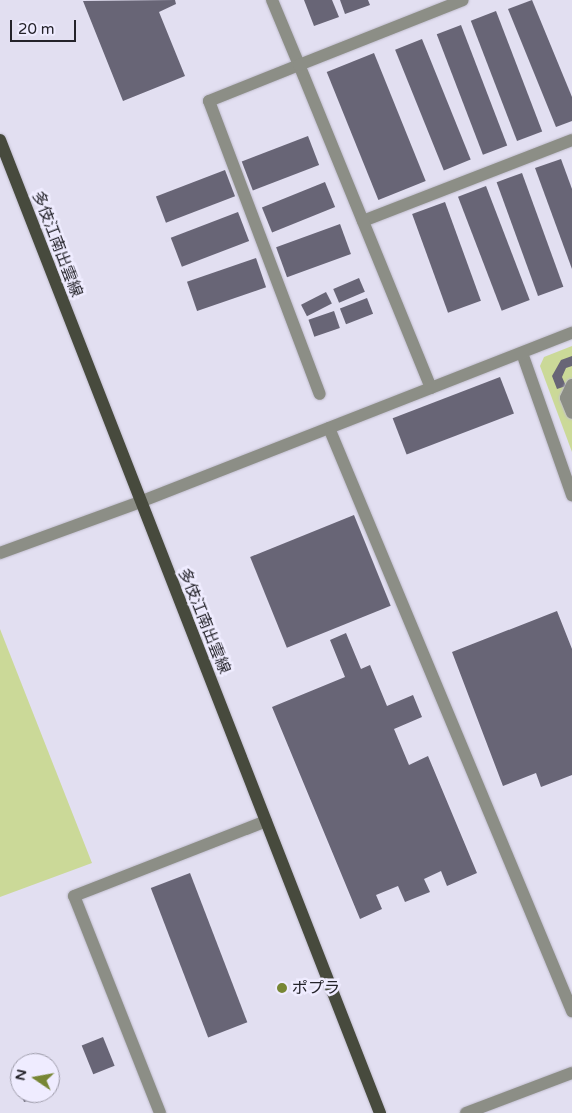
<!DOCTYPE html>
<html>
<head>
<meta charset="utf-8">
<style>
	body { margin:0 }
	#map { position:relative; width:572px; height:1113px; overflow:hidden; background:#e2dff1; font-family:"Varela Round","Noto Sans JP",sans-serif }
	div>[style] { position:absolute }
	.green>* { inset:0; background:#cbd998 }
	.building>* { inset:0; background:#686576; transform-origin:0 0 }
	.roads { filter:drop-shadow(0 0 1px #c0bdcd) drop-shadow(0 0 1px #c0bdcd) }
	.minor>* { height:12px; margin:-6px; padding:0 6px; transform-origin:6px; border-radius:6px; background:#8c8e86 }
	.major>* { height:12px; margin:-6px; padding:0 6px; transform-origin:6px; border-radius:6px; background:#474a3d }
	.dots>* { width:14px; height:14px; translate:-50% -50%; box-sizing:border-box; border:2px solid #efecff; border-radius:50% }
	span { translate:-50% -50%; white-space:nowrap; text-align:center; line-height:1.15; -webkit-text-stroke:5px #efecff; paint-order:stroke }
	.street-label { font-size:16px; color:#24232a }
	.poi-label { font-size:16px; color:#24232a }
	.left { translate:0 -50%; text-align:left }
	.north { position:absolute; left:10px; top:1053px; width:50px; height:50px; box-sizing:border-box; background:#efecff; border:1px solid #9e9caa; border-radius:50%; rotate:282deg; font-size:14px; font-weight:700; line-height:20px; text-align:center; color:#24232a }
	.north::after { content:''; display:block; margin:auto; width:18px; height:22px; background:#778634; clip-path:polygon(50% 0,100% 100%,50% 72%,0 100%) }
	.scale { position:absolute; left:10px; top:20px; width:66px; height:22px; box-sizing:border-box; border:2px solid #24232a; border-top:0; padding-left:6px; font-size:15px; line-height:18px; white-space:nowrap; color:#24232a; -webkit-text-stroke:4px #efecff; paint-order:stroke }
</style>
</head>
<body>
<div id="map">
	<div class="green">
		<i style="clip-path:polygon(572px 346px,572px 452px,540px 366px,544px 357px)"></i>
		<i style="clip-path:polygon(0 629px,92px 863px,0 897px)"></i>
	</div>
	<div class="building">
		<i style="clip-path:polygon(175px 0,176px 4px,159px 12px,185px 76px,123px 101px,83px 1px)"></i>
		<i style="clip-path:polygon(304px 0,332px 0,339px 17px,314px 26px)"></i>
		<i style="clip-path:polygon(340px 0,368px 0,370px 5px,345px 14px)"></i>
		<i style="clip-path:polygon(532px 0,572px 97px,572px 121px,556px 127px,508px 9px)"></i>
		<i style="left:496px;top:11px;width:129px;height:27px;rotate:69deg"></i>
		<i style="left:461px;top:25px;width:129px;height:26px;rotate:69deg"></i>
		<i style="left:422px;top:39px;width:130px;height:29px;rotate:68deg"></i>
		<i style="left:374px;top:53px;width:138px;height:51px;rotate:68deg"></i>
		<i style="left:308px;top:136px;width:31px;height:71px;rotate:69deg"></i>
		<i style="clip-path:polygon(561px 159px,572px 189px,572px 269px,535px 168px)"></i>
		<i style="left:225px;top:170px;width:28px;height:74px;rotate:69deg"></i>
		<i style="left:522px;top:173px;width:121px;height:27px;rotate:70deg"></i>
		<i style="left:325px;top:182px;width:27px;height:68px;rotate:68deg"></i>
		<i style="left:486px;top:186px;width:122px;height:30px;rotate:69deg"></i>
		<i style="left:445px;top:202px;width:105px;height:35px;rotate:70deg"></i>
		<i style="left:238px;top:212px;width:31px;height:72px;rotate:69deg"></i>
		<i style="left:340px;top:224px;width:32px;height:68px;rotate:70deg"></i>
		<i style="left:256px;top:258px;width:31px;height:73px;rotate:71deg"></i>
		<i style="left:359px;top:278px;width:15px;height:28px;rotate:67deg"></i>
		<i style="left:326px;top:292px;width:13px;height:28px;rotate:63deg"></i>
		<i style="left:367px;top:298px;width:17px;height:29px;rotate:69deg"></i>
		<i style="left:334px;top:311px;width:18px;height:27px;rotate:71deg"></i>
		<i style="clip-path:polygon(572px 356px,572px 366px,566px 368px,562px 377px,566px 386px,557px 389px,552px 376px,561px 360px)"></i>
		<i style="left:500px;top:377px;width:39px;height:115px;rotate:69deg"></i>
		<i style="left:354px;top:515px;width:98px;height:112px;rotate:68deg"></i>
		<i style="clip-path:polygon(557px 611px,572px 649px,572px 775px,541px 787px,536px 773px,503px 786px,452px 652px)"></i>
		<i style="clip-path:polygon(346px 633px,361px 669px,370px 665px,387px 706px,413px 695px,422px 717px,394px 729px,409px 765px,428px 756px,477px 873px,447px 886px,441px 871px,424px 879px,430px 892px,405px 902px,398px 886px,376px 895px,382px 909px,360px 919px,272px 707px,345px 677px,330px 640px)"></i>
		<i style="left:190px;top:873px;width:160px;height:42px;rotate:69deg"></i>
		<i style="left:103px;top:1037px;width:31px;height:23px;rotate:68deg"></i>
		<i style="clip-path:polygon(20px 1068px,20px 1088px,14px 1070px)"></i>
		<i style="clip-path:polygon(21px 1093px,51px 1093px,24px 1102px)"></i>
	</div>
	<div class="roads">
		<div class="minor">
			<i style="left:272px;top:0;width:70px;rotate:67.4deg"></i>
			<i style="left:299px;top:65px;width:97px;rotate:158.2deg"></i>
			<i style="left:209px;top:101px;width:313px;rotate:69.3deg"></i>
			<i style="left:363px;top:221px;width:224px;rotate:-21.2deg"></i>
			<i style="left:522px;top:353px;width:151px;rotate:70.6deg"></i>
			<i style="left:572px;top:385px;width:14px;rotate:115deg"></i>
			<i style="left:566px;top:398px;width:16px;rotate:68deg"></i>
			<i style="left:431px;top:388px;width:349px;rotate:-112.2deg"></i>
			<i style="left:299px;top:65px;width:176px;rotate:-21.6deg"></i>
			<i style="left:329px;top:428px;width:632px;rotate:67.37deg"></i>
			<i style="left:0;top:553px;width:149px;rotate:-20deg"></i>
			<i style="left:140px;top:502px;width:464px;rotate:-21.4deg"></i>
			<i style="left:160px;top:1113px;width:233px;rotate:-111.6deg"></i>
			<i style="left:74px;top:896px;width:206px;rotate:-21.3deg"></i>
			<i style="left:466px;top:1113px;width:113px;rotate:-20.7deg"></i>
		</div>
		<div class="major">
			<i style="left:0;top:140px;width:1045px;rotate:68.67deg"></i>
		</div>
	</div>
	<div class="dots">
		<i style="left:282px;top:988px;background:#778634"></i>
	</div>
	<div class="street-label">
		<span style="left:57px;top:244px;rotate:69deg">多伎江南出雲線</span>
		<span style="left:204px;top:621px;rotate:68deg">多伎江南出雲線</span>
	</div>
	<div class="poi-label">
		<span class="left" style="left:292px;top:988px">ポプラ</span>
	</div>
	<div class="north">N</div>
	<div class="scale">20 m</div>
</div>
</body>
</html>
